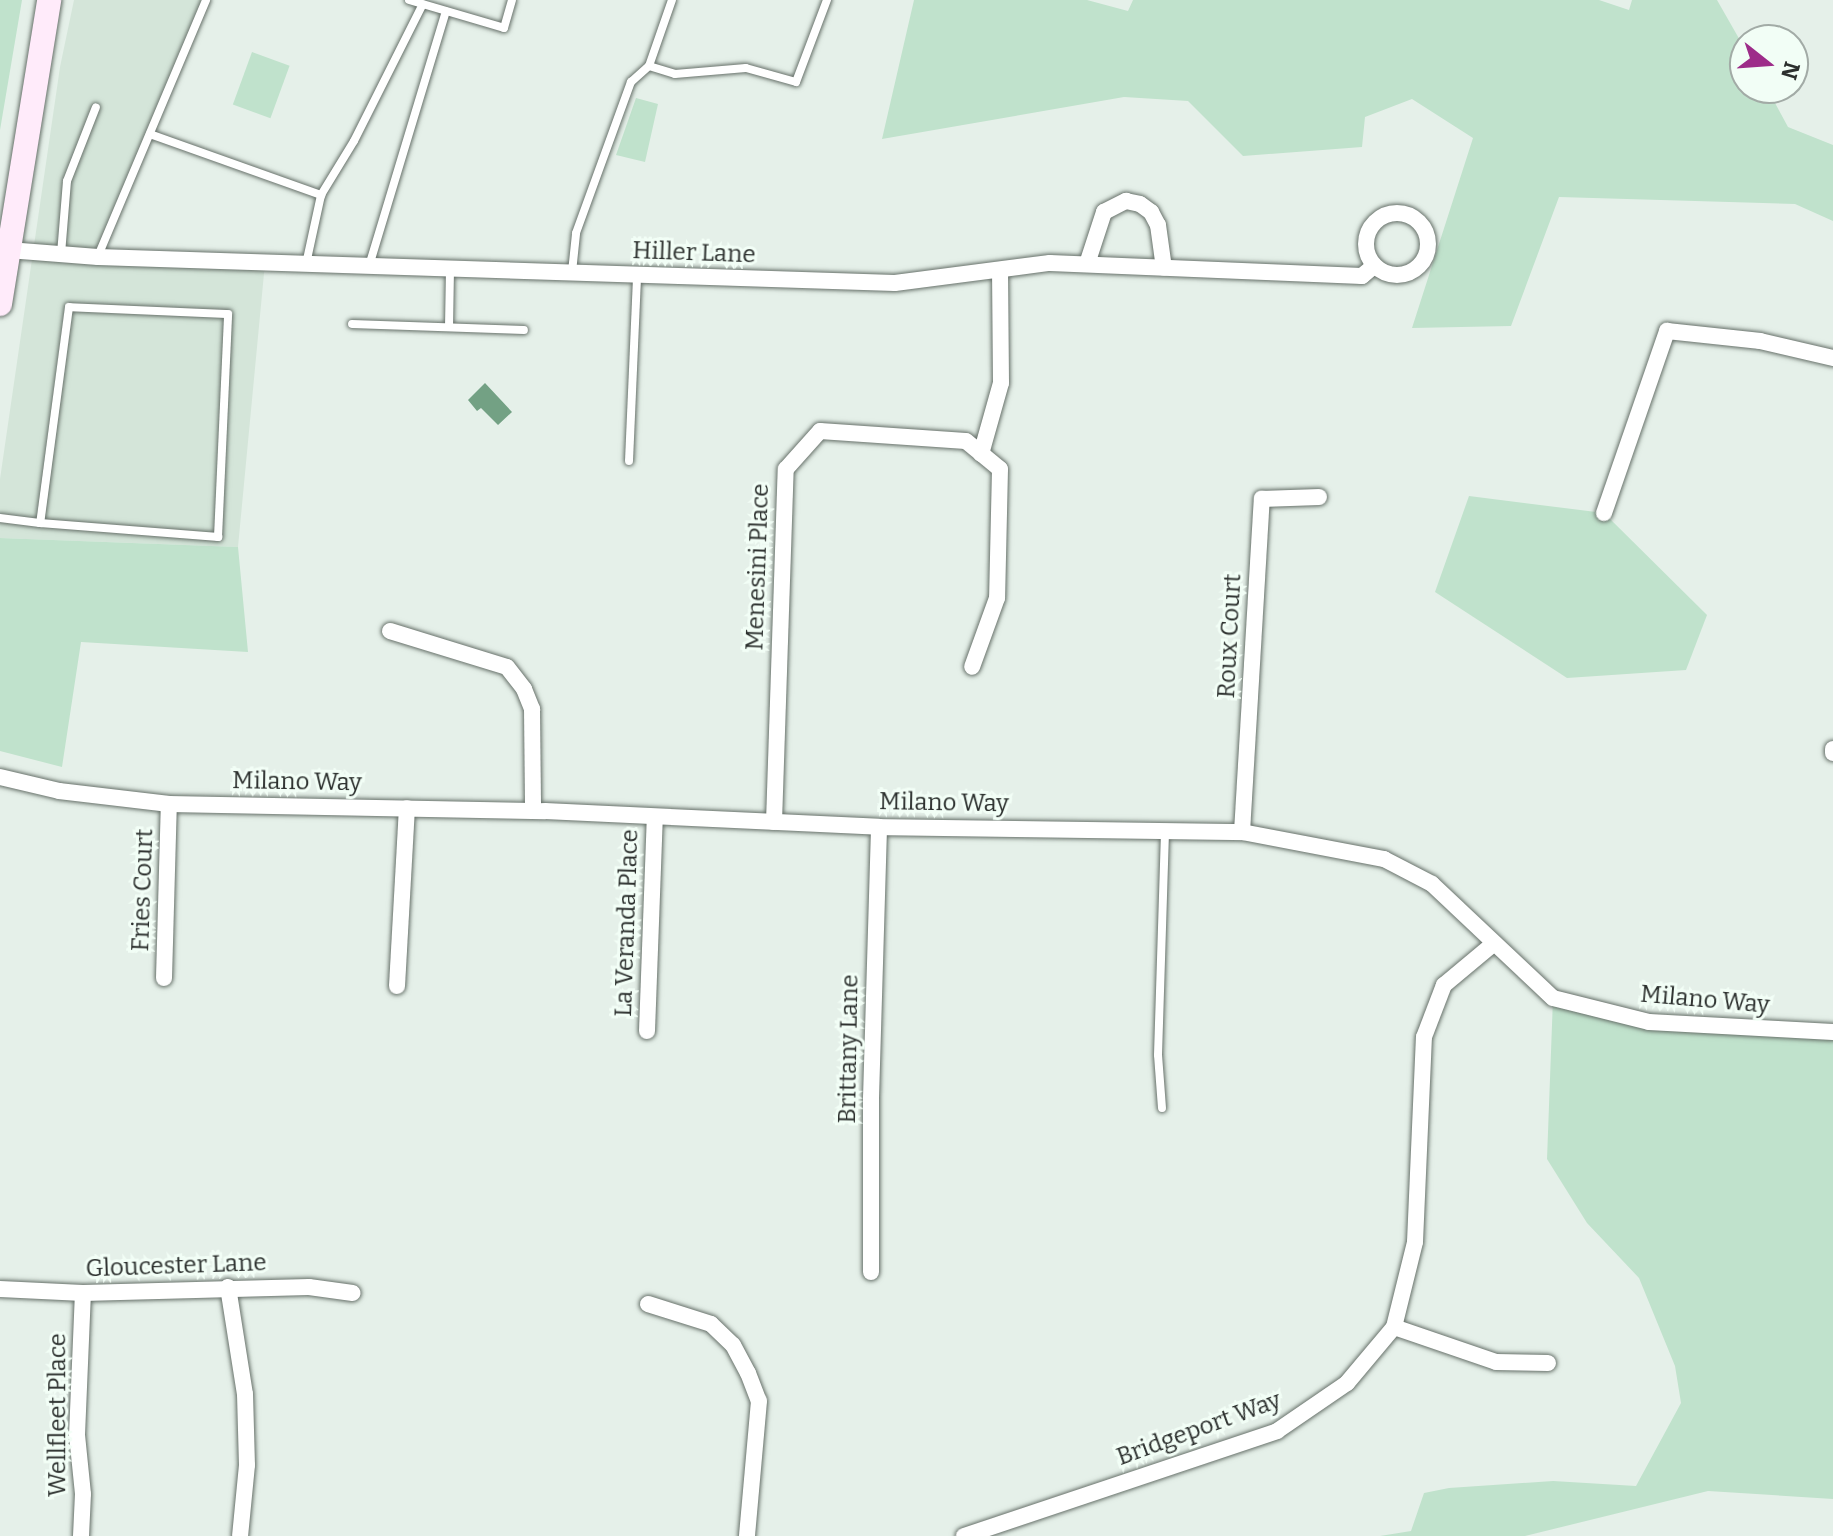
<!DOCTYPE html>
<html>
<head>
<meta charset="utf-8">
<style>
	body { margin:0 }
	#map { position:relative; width:1833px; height:1536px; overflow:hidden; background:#e5f0e9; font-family:Bitter,serif }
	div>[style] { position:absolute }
	.built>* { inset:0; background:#d4e5d9 }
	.green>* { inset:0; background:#c0e2cc; transform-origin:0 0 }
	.water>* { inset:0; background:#73a184 }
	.roads { filter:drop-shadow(0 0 2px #67716a) drop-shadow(0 0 2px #67716a) }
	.lane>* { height:8px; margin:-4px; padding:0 4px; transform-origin:4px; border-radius:4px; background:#fff }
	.street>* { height:16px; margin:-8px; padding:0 8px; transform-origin:8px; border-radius:8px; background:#fff }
	.street>.ring { margin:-8px; padding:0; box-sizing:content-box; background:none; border:16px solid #fff; border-radius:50% }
	.secondary>* { height:24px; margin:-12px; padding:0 12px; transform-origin:12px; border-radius:12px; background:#ffebfa }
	span { translate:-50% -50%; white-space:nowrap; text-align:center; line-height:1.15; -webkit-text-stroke:6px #f2fef6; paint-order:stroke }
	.street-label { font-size:24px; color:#2b2f2d }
	.north { position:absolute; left:1729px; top:24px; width:80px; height:80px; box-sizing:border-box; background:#f2fef6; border:2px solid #a2aba6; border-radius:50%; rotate:107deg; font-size:22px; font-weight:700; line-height:32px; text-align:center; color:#2b2f2d }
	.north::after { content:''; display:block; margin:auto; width:28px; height:36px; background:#9d2c89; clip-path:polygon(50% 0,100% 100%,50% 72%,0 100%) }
</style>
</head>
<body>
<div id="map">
	<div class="built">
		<i style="clip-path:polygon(74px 0,206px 0,98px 257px,265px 263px,238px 547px,0 538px,0 479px,60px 67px)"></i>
	</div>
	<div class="green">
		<i style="clip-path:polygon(0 0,22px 0,0 130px)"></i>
		<i style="clip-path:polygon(914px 0,1087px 0,1128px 11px,1133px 0,1599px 0,1629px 10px,1632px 0,1717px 0,1745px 49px,1745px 88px,1767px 88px,1788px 127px,1833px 145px,1833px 221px,1795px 204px,1559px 197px,1511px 326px,1412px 328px,1473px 138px,1412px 99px,1365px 117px,1362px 147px,1243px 156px,1188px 101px,1124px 97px,882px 139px)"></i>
		<i style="left:252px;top:52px;width:40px;height:56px;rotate:20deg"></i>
		<i style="clip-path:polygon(636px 98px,658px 104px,645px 162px,616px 155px)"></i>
		<i style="clip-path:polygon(1469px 496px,1604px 513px,1707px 615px,1686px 670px,1567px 678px,1435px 592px)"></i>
		<i style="clip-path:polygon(0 538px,238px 547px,248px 652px,81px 642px,62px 767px,0 751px)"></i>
		<i style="clip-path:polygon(1553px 998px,1649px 1022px,1833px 1032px,1833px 1499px,1708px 1491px,1525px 1536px,1380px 1536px,1411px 1531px,1424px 1493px,1449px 1488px,1553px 1481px,1636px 1486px,1681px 1403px,1675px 1366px,1639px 1278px,1587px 1223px,1547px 1159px)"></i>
	</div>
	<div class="water">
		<i style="clip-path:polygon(485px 383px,512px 412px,498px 425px,481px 408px,477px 411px,468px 400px)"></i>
	</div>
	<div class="roads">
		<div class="lane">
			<i style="left:409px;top:0;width:99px;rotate:16.4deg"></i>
			<i style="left:504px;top:28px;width:29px;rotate:-74deg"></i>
			<i style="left:649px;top:66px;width:27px;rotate:17deg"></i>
			<i style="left:675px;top:74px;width:71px;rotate:-4.8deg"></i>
			<i style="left:746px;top:68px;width:52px;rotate:15.6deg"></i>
			<i style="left:796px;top:82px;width:88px;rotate:-69.3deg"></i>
			<i style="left:150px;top:134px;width:182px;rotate:19.6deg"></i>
			<i style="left:61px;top:254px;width:73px;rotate:-85.3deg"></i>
			<i style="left:67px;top:181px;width:79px;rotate:-68.6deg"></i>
			<i style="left:98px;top:256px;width:278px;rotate:-67.1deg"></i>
			<i style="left:306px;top:264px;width:71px;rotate:-77.7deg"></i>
			<i style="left:321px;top:195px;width:63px;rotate:-58.6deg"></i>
			<i style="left:354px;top:141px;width:153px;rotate:-63.3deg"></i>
			<i style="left:369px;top:266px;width:266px;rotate:-73.2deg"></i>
			<i style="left:572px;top:272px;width:39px;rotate:-84deg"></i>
			<i style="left:576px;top:233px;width:161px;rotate:-70deg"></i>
			<i style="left:631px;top:82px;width:24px;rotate:-42deg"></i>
			<i style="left:649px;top:66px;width:70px;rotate:-70.8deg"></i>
			<i style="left:352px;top:324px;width:172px;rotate:2deg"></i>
			<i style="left:449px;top:327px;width:59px;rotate:-89deg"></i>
			<i style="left:629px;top:461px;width:186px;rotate:-87.5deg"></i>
			<i style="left:0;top:518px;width:40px;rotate:7.1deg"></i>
			<i style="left:40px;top:523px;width:179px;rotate:4.5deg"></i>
			<i style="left:218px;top:537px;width:223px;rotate:-87.4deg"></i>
			<i style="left:228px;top:314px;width:159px;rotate:-177.5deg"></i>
			<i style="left:69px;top:307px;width:218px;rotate:97.6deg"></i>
			<i style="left:1162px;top:1108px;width:53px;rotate:-94.3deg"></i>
			<i style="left:1158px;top:1055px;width:224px;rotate:-88.2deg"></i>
		</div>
		<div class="street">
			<i class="ring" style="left:1366px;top:213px;width:46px;height:46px"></i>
			<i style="left:8px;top:250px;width:90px;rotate:4.4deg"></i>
			<i style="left:98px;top:257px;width:797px;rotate:1.87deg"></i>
			<i style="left:895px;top:283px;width:156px;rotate:-7.4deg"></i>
			<i style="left:1050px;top:263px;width:312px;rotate:2.4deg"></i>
			<i style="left:1362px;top:276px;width:16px;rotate:-40deg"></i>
			<i style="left:1087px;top:264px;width:55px;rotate:-71.9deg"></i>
			<i style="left:1104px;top:212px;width:25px;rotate:-27deg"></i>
			<i style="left:1126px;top:201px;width:14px;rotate:12deg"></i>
			<i style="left:1140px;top:204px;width:14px;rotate:36deg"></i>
			<i style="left:1151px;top:212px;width:15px;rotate:62deg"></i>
			<i style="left:1158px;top:225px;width:43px;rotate:82.1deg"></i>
			<i style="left:981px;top:454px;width:74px;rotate:-74.3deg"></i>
			<i style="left:1001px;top:383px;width:113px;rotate:-90.5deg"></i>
			<i style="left:1604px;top:513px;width:193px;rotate:-70.9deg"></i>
			<i style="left:1667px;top:331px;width:94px;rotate:6.1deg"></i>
			<i style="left:1760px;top:341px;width:75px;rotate:13.1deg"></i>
			<i style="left:390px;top:631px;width:122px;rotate:17.1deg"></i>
			<i style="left:507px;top:667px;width:28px;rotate:52deg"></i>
			<i style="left:524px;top:689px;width:22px;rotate:68deg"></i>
			<i style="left:532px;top:709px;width:102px;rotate:89.4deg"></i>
			<i style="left:1833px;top:749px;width:4px;rotate:90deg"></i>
			<i style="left:0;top:777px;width:61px;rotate:13.3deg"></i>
			<i style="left:59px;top:791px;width:111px;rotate:6.7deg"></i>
			<i style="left:169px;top:804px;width:376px;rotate:1.1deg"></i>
			<i style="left:545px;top:811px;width:334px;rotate:2.7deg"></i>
			<i style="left:879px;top:827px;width:363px;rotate:0.8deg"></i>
			<i style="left:1242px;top:832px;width:145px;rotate:10.8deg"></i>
			<i style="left:1384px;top:859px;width:54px;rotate:27.5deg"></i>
			<i style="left:1432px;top:884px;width:166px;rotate:43.3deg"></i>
			<i style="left:1553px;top:998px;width:99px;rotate:14deg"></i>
			<i style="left:1649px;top:1022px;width:184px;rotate:3.1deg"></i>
			<i style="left:774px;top:822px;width:353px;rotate:-88.1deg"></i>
			<i style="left:786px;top:469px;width:51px;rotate:-48.2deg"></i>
			<i style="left:820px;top:431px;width:146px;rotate:3.9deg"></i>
			<i style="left:966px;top:441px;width:44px;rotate:39.5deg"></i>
			<i style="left:1000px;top:469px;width:129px;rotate:91.3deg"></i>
			<i style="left:997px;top:598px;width:73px;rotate:109.9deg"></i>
			<i style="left:1242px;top:832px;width:334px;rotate:-86.6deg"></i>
			<i style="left:1262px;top:499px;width:57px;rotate:-2deg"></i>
			<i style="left:164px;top:978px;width:174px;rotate:-88.4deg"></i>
			<i style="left:397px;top:986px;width:178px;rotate:-86.8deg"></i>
			<i style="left:647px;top:1031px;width:214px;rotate:-87.9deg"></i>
			<i style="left:871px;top:1272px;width:174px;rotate:-90deg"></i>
			<i style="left:871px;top:1098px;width:271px;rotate:-88.3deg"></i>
			<i style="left:228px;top:1287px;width:108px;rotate:81deg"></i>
			<i style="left:245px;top:1394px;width:71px;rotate:88.4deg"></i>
			<i style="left:247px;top:1465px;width:71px;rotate:95.6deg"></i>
			<i style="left:0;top:1289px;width:83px;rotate:2.8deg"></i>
			<i style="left:83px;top:1293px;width:226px;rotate:-1.5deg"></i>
			<i style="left:309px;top:1287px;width:44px;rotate:7.8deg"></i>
			<i style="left:648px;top:1304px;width:66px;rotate:17.6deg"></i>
			<i style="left:711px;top:1324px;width:30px;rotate:44deg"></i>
			<i style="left:733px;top:1345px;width:32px;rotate:62deg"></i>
			<i style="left:748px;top:1373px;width:30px;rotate:69deg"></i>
			<i style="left:759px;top:1401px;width:136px;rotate:95.1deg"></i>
			<i style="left:1394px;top:1327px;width:108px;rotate:18.9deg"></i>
			<i style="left:1496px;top:1362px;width:52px;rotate:1.1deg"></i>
			<i style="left:81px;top:1536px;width:42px;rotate:-87.3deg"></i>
			<i style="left:83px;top:1494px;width:59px;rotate:-95.8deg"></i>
			<i style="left:77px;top:1435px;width:142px;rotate:-87.6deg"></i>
			<i style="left:964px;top:1536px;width:330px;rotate:-18.5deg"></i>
			<i style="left:1277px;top:1431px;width:85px;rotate:-34.4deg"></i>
			<i style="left:1347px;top:1383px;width:73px;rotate:-50deg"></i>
			<i style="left:1394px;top:1327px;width:88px;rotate:-76.1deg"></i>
			<i style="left:1415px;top:1242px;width:205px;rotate:-87.5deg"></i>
			<i style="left:1424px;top:1037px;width:56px;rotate:-69deg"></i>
			<i style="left:1444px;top:985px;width:62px;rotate:-39.8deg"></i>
		</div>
		<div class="secondary">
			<i style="left:0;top:304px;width:308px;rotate:-80.8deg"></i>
		</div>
	</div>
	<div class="street-label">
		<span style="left:694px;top:253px;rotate:2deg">Hiller Lane</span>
		<span style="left:758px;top:567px;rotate:-88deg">Menesini Place</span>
		<span style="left:1230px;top:636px;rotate:-87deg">Roux Court</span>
		<span style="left:297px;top:782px;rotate:1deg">Milano Way</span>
		<span style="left:944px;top:803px;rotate:1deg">Milano Way</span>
		<span style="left:143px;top:890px;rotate:-88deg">Fries Court</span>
		<span style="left:627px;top:923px;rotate:-88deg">La Veranda Place</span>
		<span style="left:1705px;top:1000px;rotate:5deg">Milano Way</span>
		<span style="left:849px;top:1049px;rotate:-89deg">Brittany Lane</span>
		<span style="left:176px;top:1266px;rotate:-2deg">Gloucester Lane</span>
		<span style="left:58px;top:1415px;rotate:-90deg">Wellfleet Place</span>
		<span style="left:1199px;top:1429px;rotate:-20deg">Bridgeport Way</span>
	</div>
	<div class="north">N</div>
</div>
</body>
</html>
